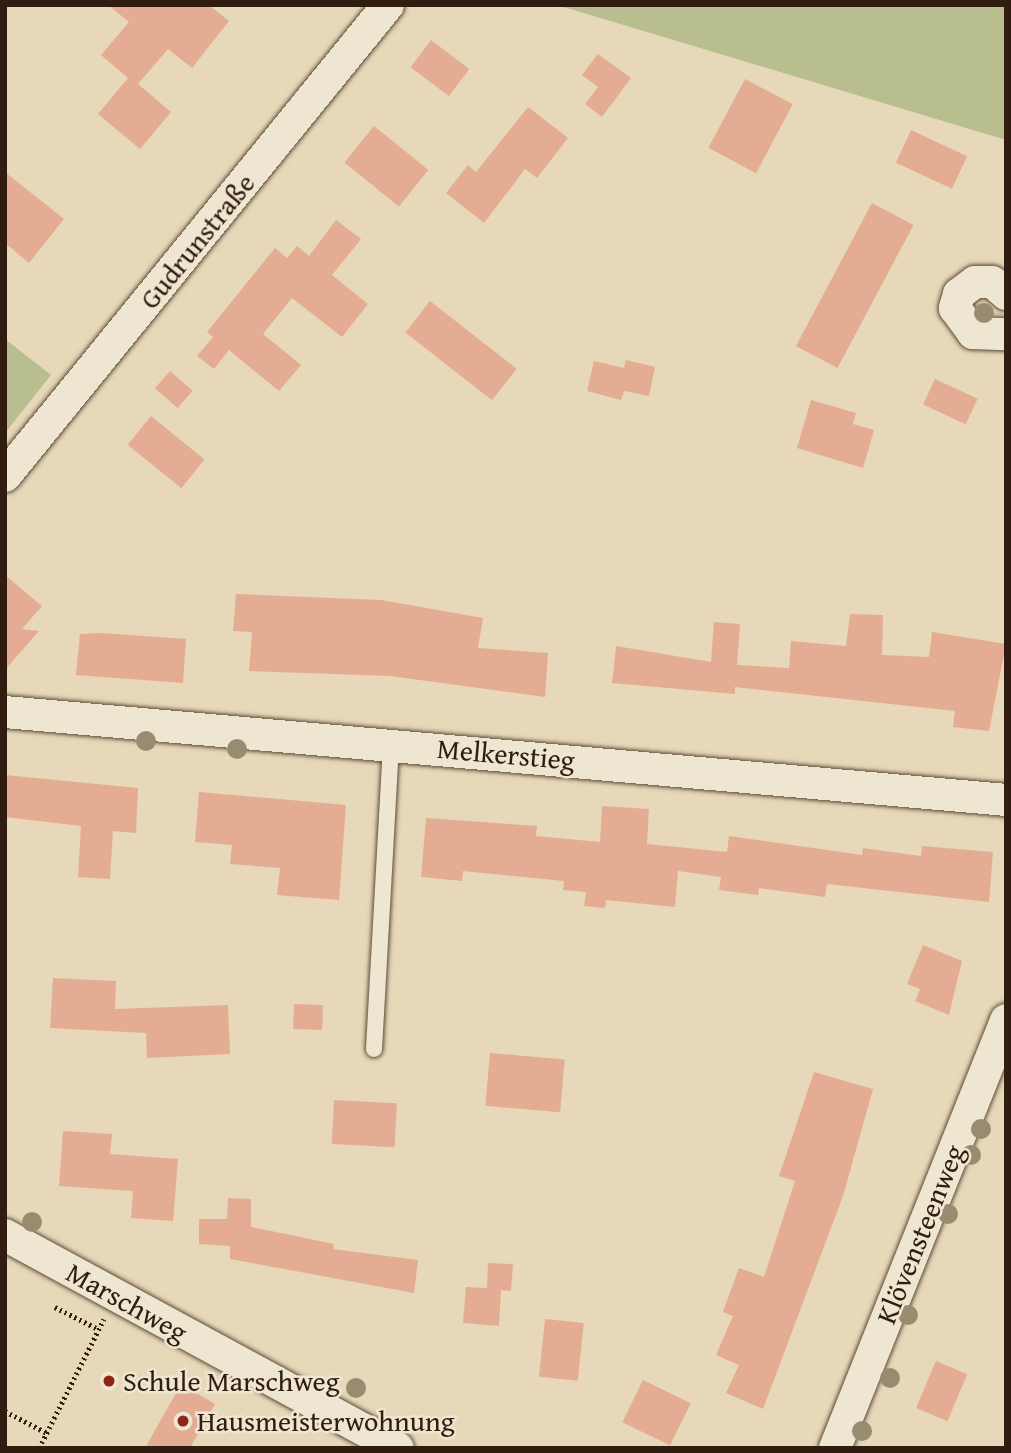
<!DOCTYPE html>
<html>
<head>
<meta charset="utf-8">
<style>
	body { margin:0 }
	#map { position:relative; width:1011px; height:1453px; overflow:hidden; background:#e6d8b8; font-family:"Gentium Book Plus",serif }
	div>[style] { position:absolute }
	.green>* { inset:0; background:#b8be8d }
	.building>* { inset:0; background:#e4ad93; transform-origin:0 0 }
	.path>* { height:4.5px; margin-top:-2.25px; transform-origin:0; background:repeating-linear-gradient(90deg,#301d0f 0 2px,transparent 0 5.5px) }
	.roads { filter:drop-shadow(0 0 2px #5e4c39) drop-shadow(0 0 2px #5e4c39) }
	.lane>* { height:16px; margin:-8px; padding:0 8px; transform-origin:8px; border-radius:8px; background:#efe6d1 }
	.street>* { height:32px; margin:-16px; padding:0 16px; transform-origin:16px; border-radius:16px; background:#efe6d1 }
	.trees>* { width:20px; height:20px; margin:-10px; border-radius:50%; background:#988c70 }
	.dots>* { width:19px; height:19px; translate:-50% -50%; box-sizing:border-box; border:4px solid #efe6d1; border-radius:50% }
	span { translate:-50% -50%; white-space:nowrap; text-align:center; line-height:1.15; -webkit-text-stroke:5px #efe6d1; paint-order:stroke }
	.street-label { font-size:28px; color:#301d0f }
	.poi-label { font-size:28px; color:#301d0f }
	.left { translate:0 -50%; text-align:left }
	.frame { position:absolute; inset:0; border:7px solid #301d0f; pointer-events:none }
</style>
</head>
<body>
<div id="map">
	<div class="green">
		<i style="clip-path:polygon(557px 5px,1006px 5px,1006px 140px,697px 47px)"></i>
		<i style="clip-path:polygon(5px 339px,51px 375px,5px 433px)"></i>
	</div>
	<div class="building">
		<i style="clip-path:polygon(108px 5px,209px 5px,229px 21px,192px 68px,168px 49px,138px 84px,171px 112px,140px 149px,98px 114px,128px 78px,101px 55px,129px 22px)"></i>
		<i style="left:431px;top:40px;width:48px;height:34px;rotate:37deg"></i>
		<i style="clip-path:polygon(598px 54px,631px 78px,602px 117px,585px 104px,598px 87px,582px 75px)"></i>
		<i style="left:745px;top:79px;width:54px;height:78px;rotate:28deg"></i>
		<i style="clip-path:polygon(528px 107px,568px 138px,537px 178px,525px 169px,484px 223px,446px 193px,468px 165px,476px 172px)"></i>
		<i style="left:374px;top:126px;width:70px;height:47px;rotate:39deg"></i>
		<i style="left:911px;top:130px;width:62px;height:36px;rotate:25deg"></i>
		<i style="clip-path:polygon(5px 172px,64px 219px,29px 263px,5px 243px)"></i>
		<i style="left:872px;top:203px;width:47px;height:162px;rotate:28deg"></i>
		<i style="clip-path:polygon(336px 220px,361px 239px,332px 275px,368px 304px,342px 337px,292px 298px,263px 334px,301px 365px,279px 391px,229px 350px,214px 369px,197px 356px,213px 337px,207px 332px,275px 248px,287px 258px,297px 246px,309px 256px)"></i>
		<i style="left:430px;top:301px;width:110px;height:40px;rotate:38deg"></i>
		<i style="clip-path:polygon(626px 360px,655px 367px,649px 396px,624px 391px,621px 400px,587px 391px,594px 361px,624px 368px)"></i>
		<i style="left:170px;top:371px;width:30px;height:23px;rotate:41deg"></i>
		<i style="left:935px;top:379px;width:47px;height:28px;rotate:25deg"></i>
		<i style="clip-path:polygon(811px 400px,856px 413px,853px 424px,874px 430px,863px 468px,797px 448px)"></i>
		<i style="left:151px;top:416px;width:69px;height:37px;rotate:39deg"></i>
		<i style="clip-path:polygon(5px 575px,42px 606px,22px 629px,39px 631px,5px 670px)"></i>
		<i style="clip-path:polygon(236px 594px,381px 600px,483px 618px,478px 648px,548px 653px,545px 697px,390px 676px,249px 671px,252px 632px,233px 631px)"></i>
		<i style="clip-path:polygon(850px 614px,883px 615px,882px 655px,929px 657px,932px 632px,1006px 644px,989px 731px,953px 727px,955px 711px,735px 687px,735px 694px,612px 683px,616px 646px,711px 662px,714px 622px,740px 624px,737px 665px,789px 668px,791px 641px,846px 646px)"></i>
		<i style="clip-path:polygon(101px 633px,186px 639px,183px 683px,76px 675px,80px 634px)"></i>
		<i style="clip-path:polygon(5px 775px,138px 788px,136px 833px,113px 831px,110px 879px,78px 877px,81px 826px,5px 817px)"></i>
		<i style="clip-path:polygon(199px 792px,346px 805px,339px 900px,277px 895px,280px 868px,230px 864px,232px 845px,195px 842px)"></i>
		<i style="clip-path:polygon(602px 806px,649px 809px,647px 844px,727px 852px,729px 836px,862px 855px,863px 848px,921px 856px,922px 846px,993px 852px,989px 902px,827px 884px,825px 897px,759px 888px,758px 895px,719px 890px,721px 877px,678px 871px,675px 907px,606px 900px,605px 908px,584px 906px,586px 892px,563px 890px,564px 881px,463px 871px,462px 881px,421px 877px,426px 818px,537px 826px,536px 836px,600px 842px)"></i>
		<i style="clip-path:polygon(923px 945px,962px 961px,949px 1015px,915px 1001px,920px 989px,907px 984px)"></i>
		<i style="clip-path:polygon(53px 978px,116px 981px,115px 1009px,228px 1005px,230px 1054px,147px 1058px,146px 1033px,50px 1028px)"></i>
		<i style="left:294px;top:1004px;width:29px;height:25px;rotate:2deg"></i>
		<i style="left:490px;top:1053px;width:75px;height:53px;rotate:5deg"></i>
		<i style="clip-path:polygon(814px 1072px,873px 1089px,843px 1196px,763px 1409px,726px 1393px,739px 1365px,716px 1355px,733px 1316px,723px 1312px,739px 1268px,764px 1277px,795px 1181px,779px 1176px)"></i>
		<i style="left:334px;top:1100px;width:63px;height:44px;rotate:3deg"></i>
		<i style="clip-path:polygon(63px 1131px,112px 1134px,110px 1154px,178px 1159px,173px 1221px,131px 1218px,133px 1191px,59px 1186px)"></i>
		<i style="clip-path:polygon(228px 1198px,251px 1199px,251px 1227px,334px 1244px,333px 1249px,418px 1260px,414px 1293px,230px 1259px,230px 1246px,199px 1244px,199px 1219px,227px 1219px)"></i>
		<i style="clip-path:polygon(488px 1263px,513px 1264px,511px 1291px,501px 1290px,499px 1326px,463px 1323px,466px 1287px,487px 1288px)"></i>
		<i style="left:545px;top:1319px;width:39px;height:58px;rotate:6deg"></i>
		<i style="left:936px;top:1361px;width:34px;height:51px;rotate:23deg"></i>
		<i style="left:643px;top:1380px;width:53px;height:47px;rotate:26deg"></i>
		<i style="clip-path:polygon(181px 1384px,215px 1404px,190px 1448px,145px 1448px)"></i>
	</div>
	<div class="path">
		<i style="left:55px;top:1307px;width:48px;rotate:27.1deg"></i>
		<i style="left:5px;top:1411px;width:47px;rotate:27.6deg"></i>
		<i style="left:39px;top:1448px;width:144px;rotate:-63.3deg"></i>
	</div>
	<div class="roads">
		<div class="lane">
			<i style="left:374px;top:1049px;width:305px;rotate:-86.8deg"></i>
		</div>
		<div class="street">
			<i style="left:1006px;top:294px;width:18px;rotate:-139deg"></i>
			<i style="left:992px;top:282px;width:17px;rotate:180deg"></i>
			<i style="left:975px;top:282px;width:20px;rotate:143deg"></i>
			<i style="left:959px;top:294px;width:15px;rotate:106deg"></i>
			<i style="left:955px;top:308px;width:31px;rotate:54deg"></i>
			<i style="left:973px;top:333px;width:33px;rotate:2deg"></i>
			<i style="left:5px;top:476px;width:607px;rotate:-50.88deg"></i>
			<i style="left:5px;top:712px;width:1005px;rotate:5.02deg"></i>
			<i style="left:5px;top:1235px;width:447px;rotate:28.5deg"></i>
			<i style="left:835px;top:1448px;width:461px;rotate:-68.2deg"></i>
		</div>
	</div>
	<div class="trees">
		<i style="left:984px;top:313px"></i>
		<i style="left:146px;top:741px"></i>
		<i style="left:237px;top:749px"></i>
		<i style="left:981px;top:1129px"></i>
		<i style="left:971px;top:1155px"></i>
		<i style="left:948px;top:1214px"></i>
		<i style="left:32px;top:1222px"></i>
		<i style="left:908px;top:1315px"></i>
		<i style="left:890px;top:1378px"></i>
		<i style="left:356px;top:1388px"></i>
		<i style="left:862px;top:1431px"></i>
	</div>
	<div class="dots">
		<i style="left:109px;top:1381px;background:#8f2418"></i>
		<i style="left:183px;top:1421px;background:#8f2418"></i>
	</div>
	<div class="street-label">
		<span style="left:197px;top:241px;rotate:-51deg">Gudrunstraße</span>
		<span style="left:506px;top:754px;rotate:5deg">Melkerstieg</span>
		<span style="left:920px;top:1234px;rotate:-68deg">Klövensteenweg</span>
		<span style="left:127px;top:1302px;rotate:29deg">Marschweg</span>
	</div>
	<div class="poi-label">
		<span class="left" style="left:123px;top:1381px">Schule Marschweg</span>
		<span class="left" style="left:197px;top:1421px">Hausmeisterwohnung</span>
	</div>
	<div class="frame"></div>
</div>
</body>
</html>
